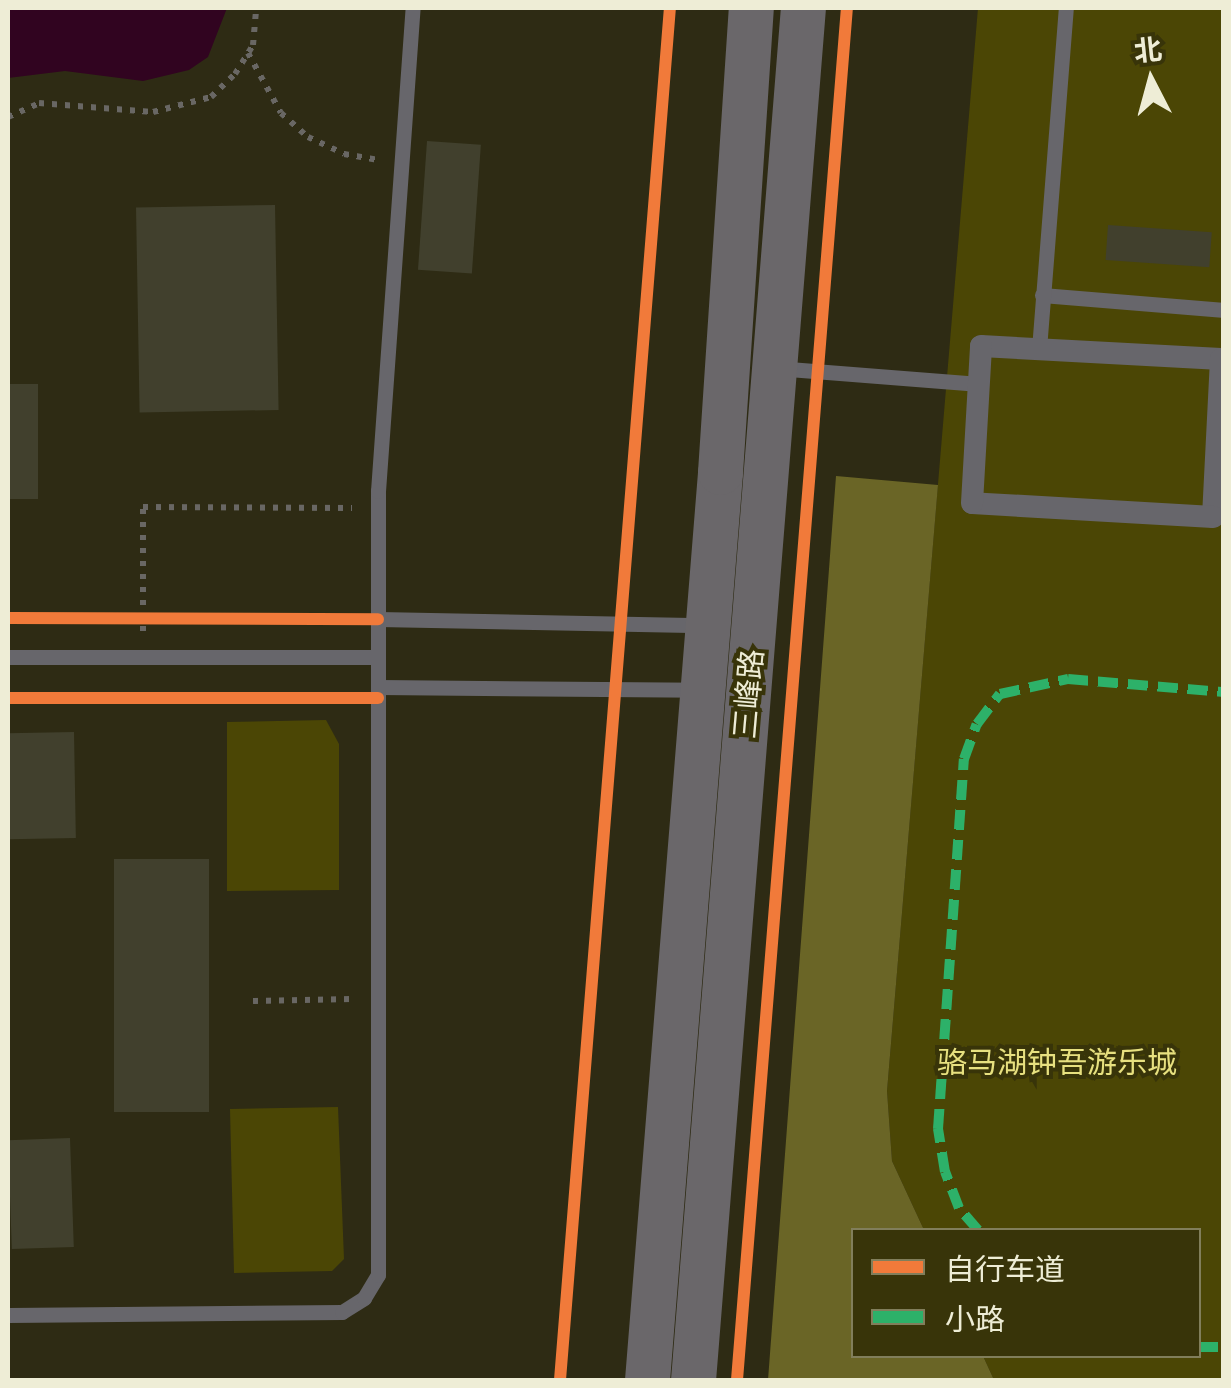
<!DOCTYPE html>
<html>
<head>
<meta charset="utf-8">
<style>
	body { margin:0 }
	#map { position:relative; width:1231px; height:1388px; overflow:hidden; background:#2e2b14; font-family:Figtree,"Noto Sans SC",sans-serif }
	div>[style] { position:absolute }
	.green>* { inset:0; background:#4b4605 }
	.forest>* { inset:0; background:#6a6526 }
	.water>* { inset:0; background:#310420 }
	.building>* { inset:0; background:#41402d; transform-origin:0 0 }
	.path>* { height:6px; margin-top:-3px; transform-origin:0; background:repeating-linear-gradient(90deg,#696764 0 5px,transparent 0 13px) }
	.service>* { height:15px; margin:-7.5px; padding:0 7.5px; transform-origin:7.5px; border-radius:7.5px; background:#67666b }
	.pedestrian>* { height:22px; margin:-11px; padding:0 11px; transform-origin:11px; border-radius:11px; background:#67666b }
	.secondary>* { height:45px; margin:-22.5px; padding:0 22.5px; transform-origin:22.5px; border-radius:22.5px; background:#6a676a }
	.quiet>* { height:10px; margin-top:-5px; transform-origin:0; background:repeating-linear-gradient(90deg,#2db169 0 20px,transparent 0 30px) }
	.cycleway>* { height:12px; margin:-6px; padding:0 6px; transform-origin:6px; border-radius:6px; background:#f17a3a }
	span { translate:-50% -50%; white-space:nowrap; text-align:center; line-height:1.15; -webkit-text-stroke:8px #383409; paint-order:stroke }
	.street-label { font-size:30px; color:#eeedd6 }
	.park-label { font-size:30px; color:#e7e07f }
	.frame { position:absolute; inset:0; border:10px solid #eeedd6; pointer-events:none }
	.legend { position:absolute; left:851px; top:1228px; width:350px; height:130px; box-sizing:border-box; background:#383409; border:2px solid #817e5b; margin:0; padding:12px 18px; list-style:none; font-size:30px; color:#eeedd6 }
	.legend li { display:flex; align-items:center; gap:20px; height:50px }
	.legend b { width:50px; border:2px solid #817e5b }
	.north { position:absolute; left:1101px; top:30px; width:100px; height:100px; -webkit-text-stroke:8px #383409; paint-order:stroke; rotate:354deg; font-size:28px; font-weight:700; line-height:40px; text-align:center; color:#eeedd6 }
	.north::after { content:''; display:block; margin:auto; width:35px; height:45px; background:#eeedd6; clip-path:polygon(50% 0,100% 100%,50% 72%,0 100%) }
</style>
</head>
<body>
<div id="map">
	<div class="green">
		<i style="clip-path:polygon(978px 8px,1223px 8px,1223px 1380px,994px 1380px,983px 1356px,1198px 1356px,1198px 1230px,924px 1230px,892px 1161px,887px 1091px)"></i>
		<i style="clip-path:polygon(326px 720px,339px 744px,339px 890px,227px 891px,227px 722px)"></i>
		<i style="clip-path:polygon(338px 1107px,344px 1259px,332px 1271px,234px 1273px,230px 1109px)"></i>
	</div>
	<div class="forest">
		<i style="clip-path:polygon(836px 476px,938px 485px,887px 1091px,892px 1161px,924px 1230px,854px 1230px,854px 1356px,983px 1356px,994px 1380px,768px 1380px)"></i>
	</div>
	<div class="water">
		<i style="clip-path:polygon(8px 8px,227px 8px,208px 57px,189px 70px,143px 81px,65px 71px,8px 78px)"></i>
	</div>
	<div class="building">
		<i style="left:427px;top:141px;width:54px;height:129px;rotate:4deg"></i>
		<i style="left:275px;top:205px;width:205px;height:139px;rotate:89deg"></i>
		<i style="left:1108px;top:225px;width:104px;height:35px;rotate:4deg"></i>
		<i style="left:8px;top:384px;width:30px;height:115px"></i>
		<i style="left:74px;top:732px;width:106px;height:66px;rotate:89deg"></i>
		<i style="left:114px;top:859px;width:95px;height:253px"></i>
		<i style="left:70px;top:1138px;width:109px;height:62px;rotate:88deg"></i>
	</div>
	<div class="path">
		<i style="left:248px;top:53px;width:68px;rotate:61.2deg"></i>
		<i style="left:281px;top:113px;width:36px;rotate:42deg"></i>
		<i style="left:308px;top:137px;width:40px;rotate:25deg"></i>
		<i style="left:344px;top:154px;width:35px;rotate:10deg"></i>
		<i style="left:8px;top:117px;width:34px;rotate:-24deg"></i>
		<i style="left:39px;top:103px;width:114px;rotate:4.5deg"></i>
		<i style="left:153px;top:112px;width:60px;rotate:-14.5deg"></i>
		<i style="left:211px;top:97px;width:33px;rotate:-44deg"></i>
		<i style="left:235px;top:74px;width:34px;rotate:-58deg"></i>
		<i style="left:253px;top:45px;width:37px;rotate:-85deg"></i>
		<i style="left:143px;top:631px;width:124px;rotate:-90deg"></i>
		<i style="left:143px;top:507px;width:209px;rotate:0.3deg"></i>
		<i style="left:253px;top:1001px;width:99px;rotate:-1.2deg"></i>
	</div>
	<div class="service">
		<i style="left:1042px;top:295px;width:183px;rotate:4.7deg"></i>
		<i style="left:1039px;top:349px;width:342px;rotate:-85.5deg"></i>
		<i style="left:776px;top:368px;width:204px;rotate:4.5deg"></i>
		<i style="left:378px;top:619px;width:326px;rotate:1.1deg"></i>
		<i style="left:8px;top:657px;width:370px"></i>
		<i style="left:378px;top:687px;width:321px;rotate:0.5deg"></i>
		<i style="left:8px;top:1315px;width:334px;rotate:-0.5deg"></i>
		<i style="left:342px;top:1312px;width:26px;rotate:-32deg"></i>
		<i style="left:364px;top:1298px;width:27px;rotate:-59deg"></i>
		<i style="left:378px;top:1275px;width:784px;rotate:-90deg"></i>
		<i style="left:378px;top:491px;width:484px;rotate:-85.9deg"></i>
	</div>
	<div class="pedestrian">
		<i style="left:981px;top:346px;width:240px;rotate:3.1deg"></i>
		<i style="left:1221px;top:359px;width:158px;rotate:92.9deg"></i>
		<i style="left:1213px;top:517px;width:241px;rotate:-176.7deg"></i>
		<i style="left:972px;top:503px;width:157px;rotate:-86.7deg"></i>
	</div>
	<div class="secondary">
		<i style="left:647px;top:1380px;width:911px;rotate:-85.4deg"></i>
		<i style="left:720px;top:472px;width:465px;rotate:-86.2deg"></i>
		<i style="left:693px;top:1380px;width:1376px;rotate:-85.42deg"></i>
	</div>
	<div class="quiet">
		<i style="left:978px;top:1230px;width:29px;rotate:-131deg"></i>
		<i style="left:959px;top:1208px;width:39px;rotate:-111deg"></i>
		<i style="left:945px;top:1172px;width:44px;rotate:-99.2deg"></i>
		<i style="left:938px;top:1129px;width:371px;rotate:-86deg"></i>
		<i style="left:964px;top:759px;width:37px;rotate:-70deg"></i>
		<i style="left:977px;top:724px;width:38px;rotate:-53deg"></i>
		<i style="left:1000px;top:694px;width:70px;rotate:-12.4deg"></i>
		<i style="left:1068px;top:679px;width:157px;rotate:4.8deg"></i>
		<i style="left:1198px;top:1347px;width:26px"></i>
	</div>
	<div class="cycleway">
		<i style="left:8px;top:618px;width:370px;rotate:0.2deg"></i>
		<i style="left:8px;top:698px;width:370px"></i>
		<i style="left:560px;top:1380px;width:1376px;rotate:-85.42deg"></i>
		<i style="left:737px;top:1380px;width:1376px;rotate:-85.42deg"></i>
	</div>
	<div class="street-label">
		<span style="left:749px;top:694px;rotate:-85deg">三峰路</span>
	</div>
	<div class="park-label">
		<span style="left:1057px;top:1063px">骆马湖钟吾游乐城</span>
	</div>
	<div class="frame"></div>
	<ul class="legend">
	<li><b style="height:12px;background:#f17a3a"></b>自行车道</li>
	<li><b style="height:12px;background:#2db169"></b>小路</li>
	</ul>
	<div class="north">北</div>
</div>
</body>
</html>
